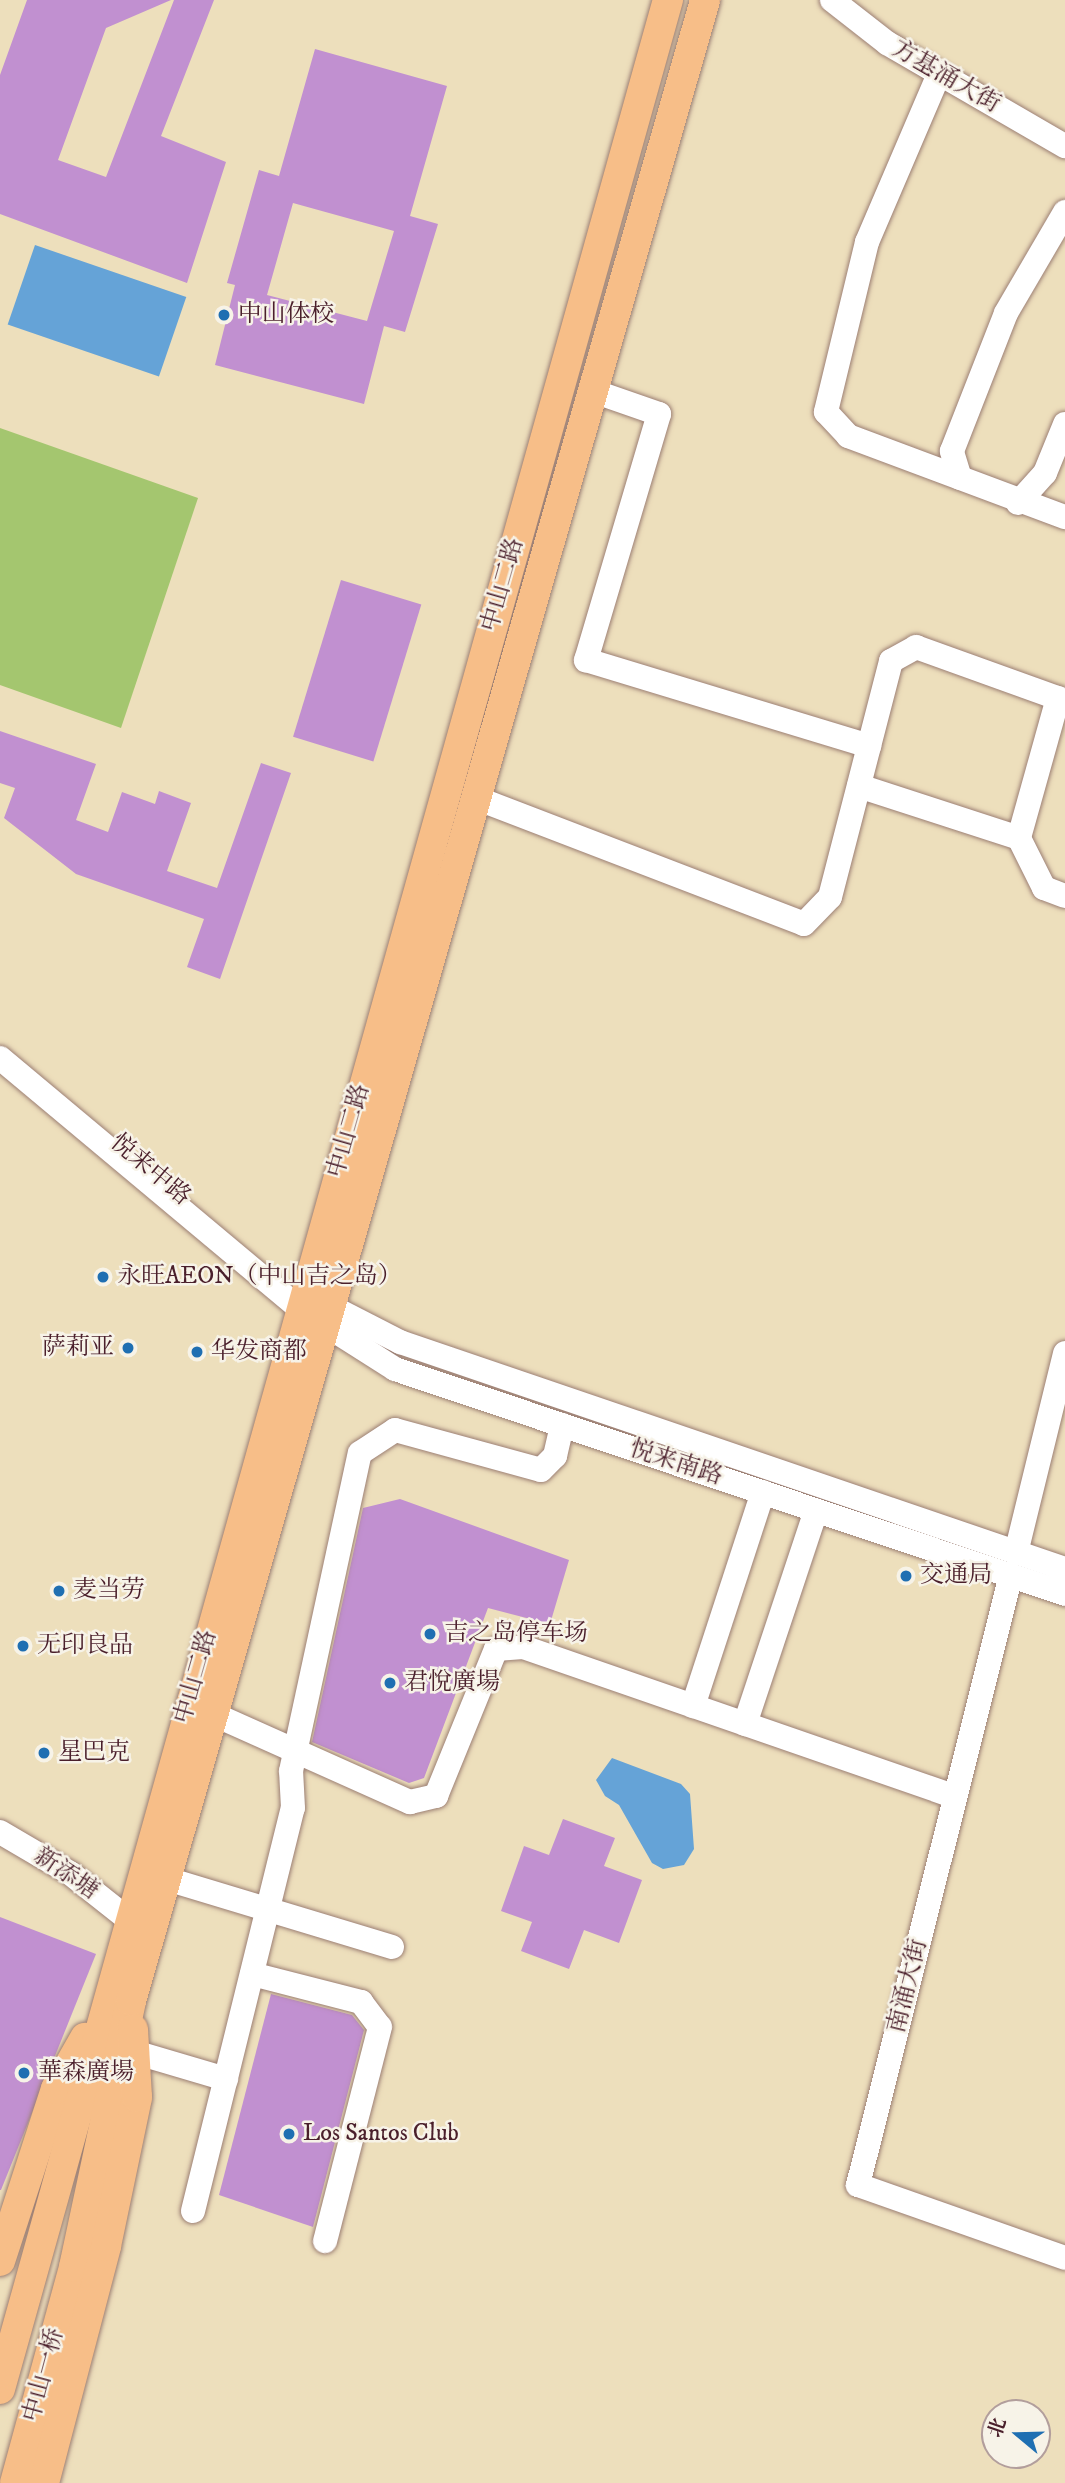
<!DOCTYPE html>
<html>
<head>
<meta charset="utf-8">
<style>
	body { margin:0 }
	#map { position:relative; width:1065px; height:2483px; overflow:hidden; background:#eddfbc; font-family:"IM FELL DW Pica","Noto Serif SC",serif }
	div>[style] { position:absolute }
	.green>* { inset:0; background:#a4c66f }
	.water>* { inset:0; background:#65a3d7; transform-origin:0 0 }
	.building>* { inset:0; background:#c190d0; transform-origin:0 0 }
	.roads { filter:drop-shadow(0 0 2px #9c7f74) drop-shadow(0 0 2px #9c7f74) }
	.minor>* { height:24px; margin:-12px; padding:0 12px; transform-origin:12px; border-radius:12px; background:#fff }
	.major>* { height:30px; margin:-15px; padding:0 15px; transform-origin:15px; border-radius:15px; background:#f7be88 }
	.dots>* { width:19px; height:19px; translate:-50% -50%; box-sizing:border-box; border:4px solid #f7f3e8; border-radius:50% }
	span { translate:-50% -50%; white-space:nowrap; text-align:center; line-height:1.15; -webkit-text-stroke:5px #f7f3e8; paint-order:stroke }
	.street-label { font-size:24px; color:#4a1f2b }
	.poi-label { font-size:24px; color:#4a1f2b }
	.left { translate:0 -50%; text-align:left }
	.right { translate:-100% -50%; text-align:right }
	.north { position:absolute; left:981px; top:2399px; width:70px; height:70px; box-sizing:border-box; background:#f7f3e8; border:2px solid #b29e9c; border-radius:50%; rotate:289deg; font-size:19px; font-weight:700; line-height:28px; text-align:center; color:#4a1f2b }
	.north::after { content:''; display:block; margin:auto; width:24px; height:32px; background:#1f6fb2; clip-path:polygon(50% 0,100% 100%,50% 72%,0 100%) }
</style>
</head>
<body>
<div id="map">
	<div class="green">
		<i style="clip-path:polygon(0 428px,198px 498px,121px 728px,0 685px)"></i>
	</div>
	<div class="water">
		<i style="left:35px;top:245px;width:160px;height:84px;rotate:19deg"></i>
		<i style="clip-path:polygon(612px 1758px,681px 1784px,690px 1794px,694px 1849px,684px 1865px,663px 1869px,652px 1863px,619px 1805px,605px 1796px,596px 1780px)"></i>
	</div>
	<div class="building">
		<i style="clip-path:polygon(27px 0,171px 0,106px 28px,58px 160px,106px 177px,174px 0,214px 0,161px 136px,226px 162px,187px 283px,0 214px,0 75px)"></i>
		<i style="clip-path:polygon(evenodd,315px 49px,447px 86px,410px 216px,438px 224px,405px 332px,384px 326px,364px 404px,215px 365px,235px 285px,227px 283px,259px 170px,279px 176px,315px 49px,293px 203px,394px 231px,367px 321px,267px 295px,293px 203px)"></i>
		<i style="left:341px;top:580px;width:84px;height:164px;rotate:17deg"></i>
		<i style="clip-path:polygon(0 731px,96px 764px,76px 820px,108px 832px,122px 792px,155px 804px,159px 791px,191px 803px,167px 871px,217px 888px,261px 763px,291px 773px,220px 979px,187px 967px,204px 919px,76px 874px,4px 818px,15px 788px,0 783px)"></i>
		<i style="clip-path:polygon(400px 1499px,569px 1560px,550px 1624px,488px 1608px,424px 1778px,409px 1783px,312px 1742px,363px 1508px)"></i>
		<i style="clip-path:polygon(563px 1819px,615px 1838px,604px 1866px,642px 1880px,619px 1943px,584px 1930px,569px 1969px,521px 1951px,532px 1922px,501px 1911px,524px 1846px,549px 1855px)"></i>
		<i style="clip-path:polygon(0 1917px,96px 1954px,1px 2190px,0 2190px)"></i>
		<i style="clip-path:polygon(271px 1994px,352px 2015px,364px 2030px,313px 2227px,219px 2195px)"></i>
	</div>
	<div class="roads">
		<div class="minor">
			<i style="left:832px;top:0;width:70px;rotate:38deg"></i>
			<i style="left:887px;top:43px;width:206px;rotate:30.1deg"></i>
			<i style="left:939px;top:74px;width:183px;rotate:113.2deg"></i>
			<i style="left:867px;top:242px;width:175px;rotate:103.6deg"></i>
			<i style="left:826px;top:412px;width:33px;rotate:47deg"></i>
			<i style="left:848px;top:436px;width:232px;rotate:20.5deg"></i>
			<i style="left:593px;top:391px;width:70px;rotate:19.2deg"></i>
			<i style="left:659px;top:414px;width:257px;rotate:106.5deg"></i>
			<i style="left:586px;top:660px;width:296px;rotate:16.9deg"></i>
			<i style="left:960px;top:478px;width:28px;rotate:-107deg"></i>
			<i style="left:952px;top:451px;width:148px;rotate:-68.6deg"></i>
			<i style="left:1006px;top:313px;width:117px;rotate:-59.7deg"></i>
			<i style="left:1018px;top:503px;width:40px;rotate:-48deg"></i>
			<i style="left:1045px;top:473px;width:53px;rotate:-67.8deg"></i>
			<i style="left:859px;top:786px;width:168px;rotate:18deg"></i>
			<i style="left:1019px;top:838px;width:56px;rotate:63.4deg"></i>
			<i style="left:1044px;top:888px;width:22px;rotate:21deg"></i>
			<i style="left:476px;top:798px;width:351px;rotate:21deg"></i>
			<i style="left:804px;top:924px;width:37px;rotate:-46deg"></i>
			<i style="left:830px;top:897px;width:244px;rotate:-75.5deg"></i>
			<i style="left:891px;top:661px;width:29px;rotate:-29deg"></i>
			<i style="left:916px;top:647px;width:151px;rotate:19.8deg"></i>
			<i style="left:1058px;top:698px;width:145px;rotate:105.6deg"></i>
			<i style="left:0;top:1058px;width:390px;rotate:39.9deg"></i>
			<i style="left:299px;top:1308px;width:114px;rotate:32.4deg"></i>
			<i style="left:395px;top:1369px;width:707px;rotate:18.56deg"></i>
			<i style="left:314px;top:1298px;width:97px;rotate:27.1deg"></i>
			<i style="left:400px;top:1342px;width:703px;rotate:18.85deg"></i>
			<i style="left:1016px;top:1553px;width:206px;rotate:-76.2deg"></i>
			<i style="left:1011px;top:1575px;width:629px;rotate:104.08deg"></i>
			<i style="left:858px;top:2185px;width:219px;rotate:19.4deg"></i>
			<i style="left:693px;top:1706px;width:225px;rotate:-71.9deg"></i>
			<i style="left:213px;top:1714px;width:216px;rotate:24.1deg"></i>
			<i style="left:410px;top:1802px;width:27px;rotate:-13deg"></i>
			<i style="left:436px;top:1796px;width:159px;rotate:-67.8deg"></i>
			<i style="left:496px;top:1649px;width:27px;rotate:-4deg"></i>
			<i style="left:523px;top:1647px;width:457px;rotate:19.1deg"></i>
			<i style="left:745px;top:1724px;width:225px;rotate:-71.6deg"></i>
			<i style="left:0;top:1832px;width:81px;rotate:30.4deg"></i>
			<i style="left:70px;top:1873px;width:75px;rotate:38.5deg"></i>
			<i style="left:167px;top:1879px;width:235px;rotate:16.8deg"></i>
			<i style="left:252px;top:1974px;width:113px;rotate:14.4deg"></i>
			<i style="left:361px;top:2002px;width:31px;rotate:53deg"></i>
			<i style="left:380px;top:2027px;width:221px;rotate:104.4deg"></i>
			<i style="left:134px;top:2052px;width:96px;rotate:16.4deg"></i>
			<i style="left:193px;top:2211px;width:415px;rotate:-76.1deg"></i>
			<i style="left:293px;top:1808px;width:37px;rotate:-93deg"></i>
			<i style="left:291px;top:1771px;width:325px;rotate:-77.8deg"></i>
			<i style="left:360px;top:1453px;width:42px;rotate:-33.3deg"></i>
			<i style="left:395px;top:1430px;width:151px;rotate:15.3deg"></i>
			<i style="left:541px;top:1470px;width:20px;rotate:-45deg"></i>
			<i style="left:555px;top:1456px;width:32px;rotate:-77deg"></i>
		</div>
		<div class="major">
			<i style="left:0;top:2261px;width:181px;rotate:-72deg"></i>
			<i style="left:56px;top:2089px;width:59px;rotate:-60.4deg"></i>
			<i style="left:0;top:2389px;width:2481px;rotate:-74.38deg"></i>
			<i style="left:15px;top:2483px;width:224px;rotate:-74.7deg"></i>
			<i style="left:74px;top:2267px;width:272px;rotate:-77.9deg"></i>
			<i style="left:131px;top:2001px;width:2082px;rotate:-73.99deg"></i>
			<i style="left:44px;top:2483px;width:245px;rotate:-75.3deg"></i>
			<i style="left:106px;top:2246px;width:152px;rotate:-78.2deg"></i>
			<i style="left:137px;top:2097px;width:68px;rotate:-93.4deg"></i>
		</div>
	</div>
	<div class="dots">
		<i style="left:224px;top:315px;background:#1f6fb2"></i>
		<i style="left:103px;top:1277px;background:#1f6fb2"></i>
		<i style="left:128px;top:1348px;background:#1f6fb2"></i>
		<i style="left:197px;top:1352px;background:#1f6fb2"></i>
		<i style="left:906px;top:1576px;background:#1f6fb2"></i>
		<i style="left:59px;top:1591px;background:#1f6fb2"></i>
		<i style="left:430px;top:1634px;background:#1f6fb2"></i>
		<i style="left:23px;top:1646px;background:#1f6fb2"></i>
		<i style="left:390px;top:1683px;background:#1f6fb2"></i>
		<i style="left:44px;top:1753px;background:#1f6fb2"></i>
		<i style="left:24px;top:2073px;background:#1f6fb2"></i>
		<i style="left:289px;top:2134px;background:#1f6fb2"></i>
	</div>
	<div class="street-label">
		<span style="left:946px;top:77px;rotate:30deg">方基涌大街</span>
		<span style="left:503px;top:585px;rotate:-74deg">中山二路</span>
		<span style="left:349px;top:1131px;rotate:-74deg">中山二路</span>
		<span style="left:150px;top:1170px;rotate:40deg">悦来中路</span>
		<span style="left:676px;top:1463px;rotate:18deg">悦来南路</span>
		<span style="left:196px;top:1677px;rotate:-74deg">中山二路</span>
		<span style="left:66px;top:1874px;rotate:34deg">新添塘</span>
		<span style="left:908px;top:1986px;rotate:-76deg">南涌大街</span>
		<span style="left:44px;top:2375px;rotate:-75deg">中山一桥</span>
	</div>
	<div class="poi-label">
		<span class="left" style="left:238px;top:315px">中山体校</span>
		<span class="left" style="left:117px;top:1277px">永旺AEON（中山吉之岛）</span>
		<span class="right" style="left:114px;top:1348px">萨莉亚</span>
		<span class="left" style="left:211px;top:1352px">华发商都</span>
		<span class="left" style="left:920px;top:1576px">交通局</span>
		<span class="left" style="left:73px;top:1591px">麦当劳</span>
		<span class="left" style="left:444px;top:1634px">吉之岛停车场</span>
		<span class="left" style="left:37px;top:1646px">无印良品</span>
		<span class="left" style="left:404px;top:1683px">君悅廣場</span>
		<span class="left" style="left:58px;top:1753px">星巴克</span>
		<span class="left" style="left:38px;top:2073px">華森廣場</span>
		<span class="left" style="left:303px;top:2134px">Los Santos Club</span>
	</div>
	<div class="north">北</div>
</div>
</body>
</html>
